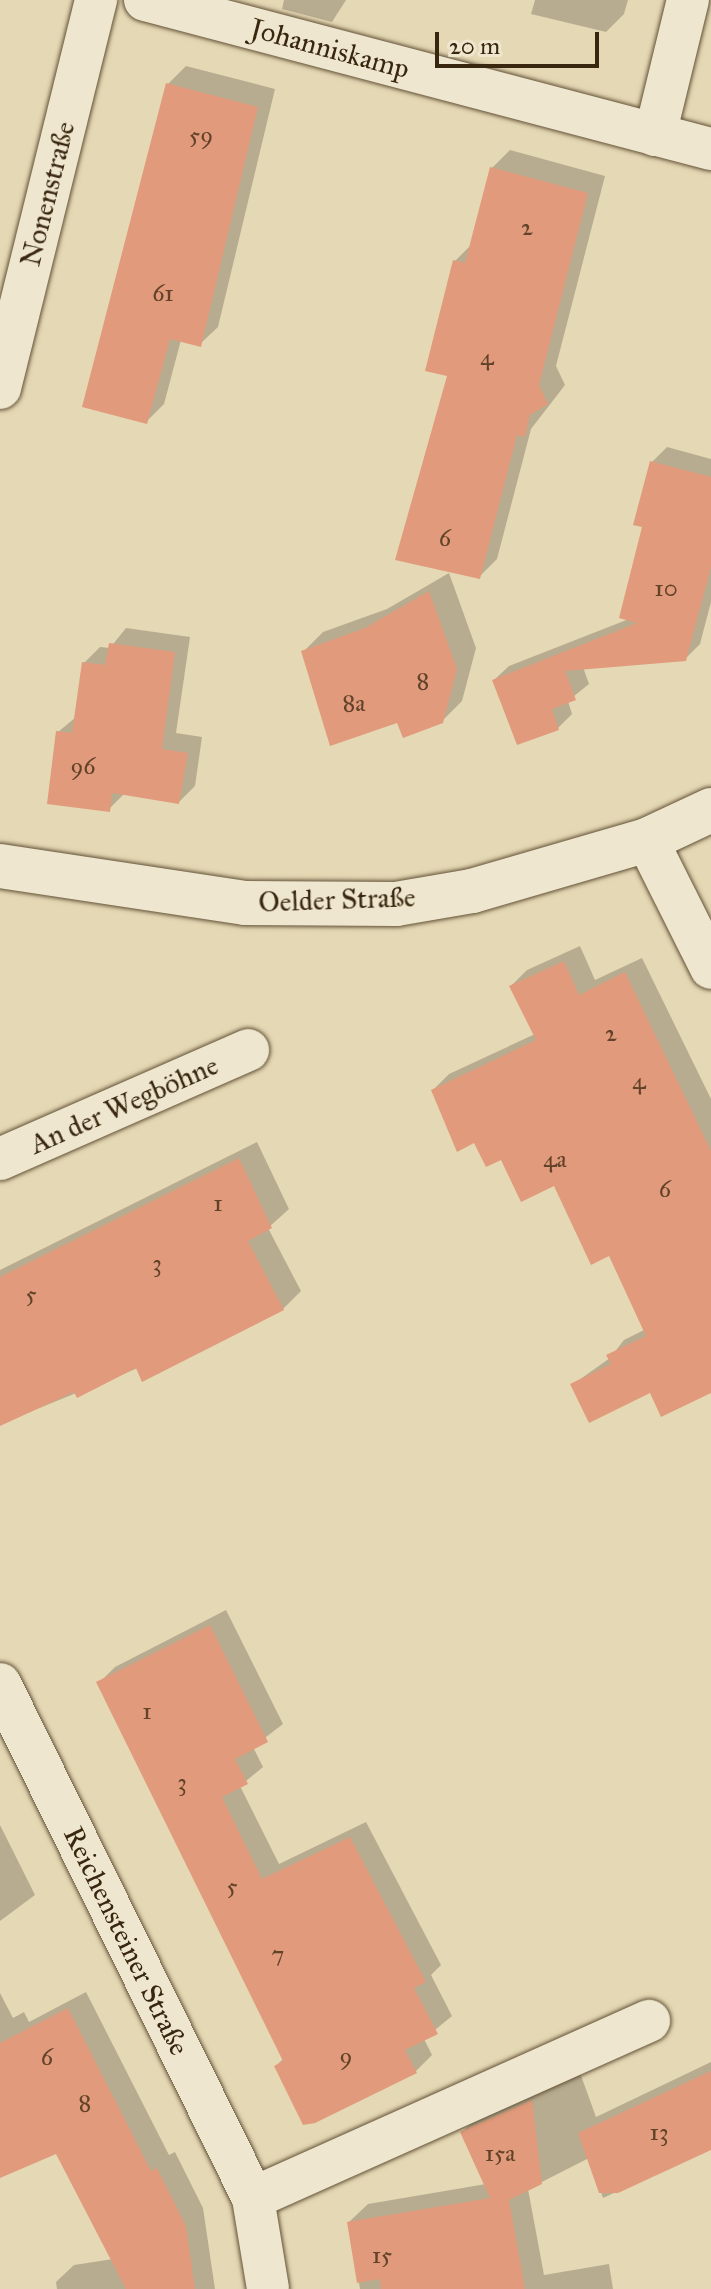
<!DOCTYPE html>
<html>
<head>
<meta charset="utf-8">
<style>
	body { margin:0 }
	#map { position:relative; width:711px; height:2289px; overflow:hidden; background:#e5d8b4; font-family:"IM FELL Great Primer",serif }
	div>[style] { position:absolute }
	.shadow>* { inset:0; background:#0003 }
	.building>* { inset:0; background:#e19a7b }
	.roads { filter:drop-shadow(0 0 2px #635238) drop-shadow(0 0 2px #635238) }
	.street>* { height:42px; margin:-21px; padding:0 21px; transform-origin:21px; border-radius:21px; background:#eee6ce }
	.secondary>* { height:44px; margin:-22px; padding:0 22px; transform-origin:22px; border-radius:22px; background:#eee6ce }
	span { translate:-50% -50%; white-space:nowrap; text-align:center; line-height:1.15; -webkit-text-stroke:6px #eee6ce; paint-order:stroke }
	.number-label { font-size:24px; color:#624329 }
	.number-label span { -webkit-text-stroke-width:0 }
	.street-label { font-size:28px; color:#38260e }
	.scale { position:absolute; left:435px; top:32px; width:164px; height:36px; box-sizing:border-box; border:4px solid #38260e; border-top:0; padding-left:10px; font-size:24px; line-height:28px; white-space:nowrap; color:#38260e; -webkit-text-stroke:6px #eee6ce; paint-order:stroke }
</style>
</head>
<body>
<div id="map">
	<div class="shadow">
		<i style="clip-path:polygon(284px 0,346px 0,332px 22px,282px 9px)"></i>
		<i style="clip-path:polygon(535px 0,628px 0,624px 14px,606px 32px,531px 14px)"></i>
		<i style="clip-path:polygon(186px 66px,275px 89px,218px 327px,200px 344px,181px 340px,164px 404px,146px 422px,168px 84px)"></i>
		<i style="clip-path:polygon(510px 150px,605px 176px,556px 366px,565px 385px,531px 429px,497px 559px,479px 577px,449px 375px,455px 261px,472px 244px,492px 168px)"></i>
		<i style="clip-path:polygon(667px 447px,711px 459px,711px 602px,700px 644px,685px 659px,583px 667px,589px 684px,568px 701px,572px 714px,558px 728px,494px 680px,509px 666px,629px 619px,652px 462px)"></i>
		<i style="clip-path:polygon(449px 573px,476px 648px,462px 701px,442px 721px,398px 720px,303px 652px,323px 632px,387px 609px)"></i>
		<i style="clip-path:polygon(126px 628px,190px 637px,176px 733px,202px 737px,195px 786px,179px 802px,125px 793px,109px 809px,58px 732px,76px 717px,84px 663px,100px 647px,110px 648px)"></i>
		<i style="clip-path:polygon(580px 946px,595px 980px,642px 958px,711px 1099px,711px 1390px,572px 1385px,610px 1358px,624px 1340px,646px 1329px,609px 1254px,555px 1183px,475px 1140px,433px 1090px,449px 1074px,535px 1034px,511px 986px,527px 970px)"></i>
		<i style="clip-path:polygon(257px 1142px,289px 1209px,268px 1228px,301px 1291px,283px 1309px,0 1424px,0 1270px)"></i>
		<i style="clip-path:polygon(226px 1610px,283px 1724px,253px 1747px,263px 1767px,240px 1786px,279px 1864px,366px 1822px,441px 1965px,431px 1975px,452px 2016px,424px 2039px,432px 2055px,416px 2071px,276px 2066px,284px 2058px,99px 1683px,115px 1667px)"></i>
		<i style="clip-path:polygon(0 1825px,35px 1895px,0 1921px)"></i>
		<i style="clip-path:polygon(86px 1992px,169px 2155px,175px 2152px,203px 2208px,215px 2289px,57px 2289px,56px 2282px,74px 2265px,113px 2259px,57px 2152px,0 2177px,0 1993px,13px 2018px,24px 2012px,29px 2022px)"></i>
		<i style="clip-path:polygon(711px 2062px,711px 2148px,603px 2198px,589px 2158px,528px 2189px,544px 2275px,609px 2264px,613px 2289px,360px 2289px,349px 2222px,368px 2204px,486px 2184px,462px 2132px,481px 2113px,579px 2070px,596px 2117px)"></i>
	</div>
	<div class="building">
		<i style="clip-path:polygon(166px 83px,258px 107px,201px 347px,170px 339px,147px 424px,82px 407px)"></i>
		<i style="clip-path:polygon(490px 167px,588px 193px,539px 385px,548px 404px,530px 415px,525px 437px,517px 435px,480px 579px,395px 560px,447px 376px,425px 371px,453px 260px,465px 263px)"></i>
		<i style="clip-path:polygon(650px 461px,711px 477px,711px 567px,686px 661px,565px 671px,576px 700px,552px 709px,559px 730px,517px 745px,492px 680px,637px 623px,619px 618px,642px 527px,633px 525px)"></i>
		<i style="clip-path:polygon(429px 591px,457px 669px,443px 723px,403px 738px,397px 723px,330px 746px,301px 651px,365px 628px)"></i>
		<i style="clip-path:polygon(109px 643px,175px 652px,162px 749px,188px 753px,179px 804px,112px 793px,110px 812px,47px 804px,56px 731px,72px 733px,82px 662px,105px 665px)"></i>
		<i style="clip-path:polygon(564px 961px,579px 995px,625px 972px,711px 1151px,711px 1393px,661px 1417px,650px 1393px,589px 1423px,570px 1384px,611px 1364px,606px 1355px,646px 1336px,609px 1256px,591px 1265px,554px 1186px,521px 1202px,501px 1160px,486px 1167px,474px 1143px,457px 1152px,431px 1090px,536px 1040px,509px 986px)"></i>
		<i style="clip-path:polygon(239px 1158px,272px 1228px,248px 1241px,284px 1310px,142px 1382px,136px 1368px,77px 1398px,74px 1392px,0 1426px,0 1277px)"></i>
		<i style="clip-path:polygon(210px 1625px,268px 1742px,235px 1759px,248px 1784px,222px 1797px,262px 1879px,350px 1837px,426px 1982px,414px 1988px,438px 2034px,405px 2050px,417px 2073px,315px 2123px,303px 2125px,274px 2066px,283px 2061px,96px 1682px)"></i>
		<i style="clip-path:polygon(68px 2008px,151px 2171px,157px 2168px,186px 2226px,195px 2289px,126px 2289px,56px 2154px,0 2178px,0 2043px)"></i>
		<i style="clip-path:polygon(711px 2071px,711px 2150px,618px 2193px,599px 2193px,578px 2133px)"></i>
		<i style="clip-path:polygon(532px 2100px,542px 2184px,509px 2200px,525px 2289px,381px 2289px,380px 2279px,357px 2283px,347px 2222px,490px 2198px,460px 2132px)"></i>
	</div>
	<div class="roads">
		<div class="street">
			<i style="left:145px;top:0;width:585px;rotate:14.75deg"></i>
			<i style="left:655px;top:135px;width:139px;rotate:-76.3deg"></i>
			<i style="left:0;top:388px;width:400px;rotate:-76.1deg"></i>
			<i style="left:647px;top:840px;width:143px;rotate:63.4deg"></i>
			<i style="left:0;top:1159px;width:271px;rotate:-23.7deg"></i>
			<i style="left:0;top:1684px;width:573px;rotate:63.79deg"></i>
			<i style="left:253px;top:2198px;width:92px;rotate:80.6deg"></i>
			<i style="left:253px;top:2198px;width:434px;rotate:-24.1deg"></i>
		</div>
		<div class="secondary">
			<i style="left:0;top:866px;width:248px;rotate:8.6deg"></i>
			<i style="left:245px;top:903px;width:151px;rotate:0.4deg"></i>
			<i style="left:396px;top:904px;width:77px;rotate:-9.7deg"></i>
			<i style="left:472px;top:891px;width:182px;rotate:-16.2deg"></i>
			<i style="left:647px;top:840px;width:71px;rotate:-25.1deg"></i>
		</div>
	</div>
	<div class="number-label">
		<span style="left:201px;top:136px">59</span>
		<span style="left:527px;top:228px">2</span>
		<span style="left:163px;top:294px">61</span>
		<span style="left:487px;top:358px">4</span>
		<span style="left:445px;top:539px">6</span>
		<span style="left:666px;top:589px">10</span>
		<span style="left:423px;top:682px">8</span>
		<span style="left:354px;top:704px">8a</span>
		<span style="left:83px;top:767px">96</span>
		<span style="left:611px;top:1034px">2</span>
		<span style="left:639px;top:1082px">4</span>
		<span style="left:555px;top:1160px">4a</span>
		<span style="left:665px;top:1190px">6</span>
		<span style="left:218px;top:1204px">1</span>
		<span style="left:157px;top:1264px">3</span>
		<span style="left:31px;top:1295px">5</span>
		<span style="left:147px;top:1712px">1</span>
		<span style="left:182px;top:1783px">3</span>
		<span style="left:232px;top:1887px">5</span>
		<span style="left:278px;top:1955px">7</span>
		<span style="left:346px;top:2057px">9</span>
		<span style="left:47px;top:2058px">6</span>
		<span style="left:85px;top:2104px">8</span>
		<span style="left:659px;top:2133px">13</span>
		<span style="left:500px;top:2154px">15a</span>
		<span style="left:382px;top:2256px">15</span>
	</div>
	<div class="street-label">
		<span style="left:330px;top:49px;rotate:15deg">Johanniskamp</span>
		<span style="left:48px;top:194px;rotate:-76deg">Nonenstraße</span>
		<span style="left:337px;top:900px;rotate:-2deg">Oelder Straße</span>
		<span style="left:124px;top:1105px;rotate:-24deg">An der Wegböhne</span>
		<span style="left:126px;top:1941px;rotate:64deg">Reichensteiner Straße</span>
	</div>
	<div class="scale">20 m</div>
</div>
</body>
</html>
